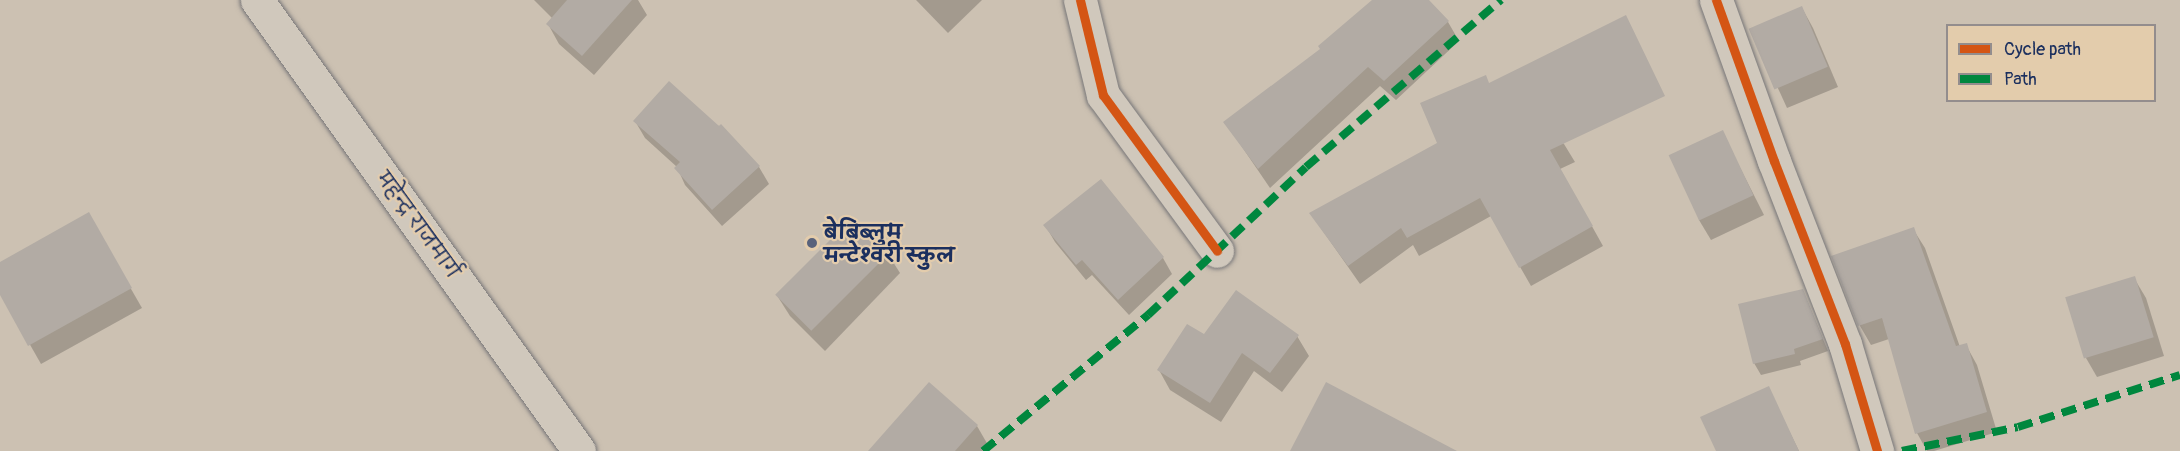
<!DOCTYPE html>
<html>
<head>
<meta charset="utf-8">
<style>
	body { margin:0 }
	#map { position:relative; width:2180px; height:451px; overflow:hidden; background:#ccc1b2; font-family:Pangolin,"Playpen Sans Deva",sans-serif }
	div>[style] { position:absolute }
	.shadow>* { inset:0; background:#0003 }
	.building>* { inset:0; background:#b2aba4; transform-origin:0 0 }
	.roads { filter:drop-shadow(0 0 2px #777678) drop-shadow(0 0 2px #777678) }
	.minor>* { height:33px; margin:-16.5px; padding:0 16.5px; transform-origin:16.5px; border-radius:16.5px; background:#d0c8bc }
	.highway>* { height:33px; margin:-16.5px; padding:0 16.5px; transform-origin:16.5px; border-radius:16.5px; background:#d0c8bc }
	.quiet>* { height:8px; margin-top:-4px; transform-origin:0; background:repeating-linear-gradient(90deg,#00873e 0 15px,transparent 0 23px) }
	.cycleway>* { height:9px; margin:-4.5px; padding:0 4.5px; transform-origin:4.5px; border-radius:4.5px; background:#d45514 }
	.dots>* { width:16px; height:16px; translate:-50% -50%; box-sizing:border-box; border:3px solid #e3ccac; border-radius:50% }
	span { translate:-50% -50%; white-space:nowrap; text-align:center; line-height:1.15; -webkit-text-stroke:4.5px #e3ccac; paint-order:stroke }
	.street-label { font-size:20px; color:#1b2f5e }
	.poi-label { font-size:20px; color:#1b2f5e; font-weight:700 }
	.left { translate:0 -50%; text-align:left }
	.legend { position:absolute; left:1946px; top:24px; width:210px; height:78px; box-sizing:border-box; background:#e3ccac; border:2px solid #938d8d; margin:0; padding:8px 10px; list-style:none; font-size:18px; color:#1b2f5e }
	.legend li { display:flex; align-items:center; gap:12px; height:30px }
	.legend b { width:30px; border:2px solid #938d8d }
</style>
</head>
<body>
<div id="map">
	<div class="shadow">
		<i style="clip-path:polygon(534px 0,638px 0,647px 15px,594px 75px,559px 44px,548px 24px,553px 19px)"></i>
		<i style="clip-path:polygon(916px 0,982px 0,948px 33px)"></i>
		<i style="clip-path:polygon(1374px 0,1427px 0,1448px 22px,1459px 41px,1396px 100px,1380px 86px,1270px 188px,1225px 122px,1322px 49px)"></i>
		<i style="clip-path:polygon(1802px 8px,1813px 28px,1838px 87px,1787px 108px,1751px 29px)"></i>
		<i style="clip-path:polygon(1501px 78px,1564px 144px,1575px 162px,1560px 169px,1603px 246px,1531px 286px,1491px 216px,1419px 256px,1413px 245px,1360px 284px,1311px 214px,1439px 143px)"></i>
		<i style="clip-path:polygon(635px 121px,721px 126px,759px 167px,769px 184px,722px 226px,685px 185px,677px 167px,645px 138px)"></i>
		<i style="clip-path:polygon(1722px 132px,1764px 215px,1711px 240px,1699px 220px)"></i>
		<i style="clip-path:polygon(88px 214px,142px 308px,41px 364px,0 292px,0 263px)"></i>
		<i style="clip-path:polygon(1045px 225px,1163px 258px,1172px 274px,1129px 315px,1092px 275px,1086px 280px,1055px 242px)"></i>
		<i style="clip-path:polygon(1913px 229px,1925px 248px,1960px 347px,1966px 345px,1977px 365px,1997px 432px,1934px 451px,1927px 451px,1917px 433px,1889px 339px,1871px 345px,1860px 326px,1833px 257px)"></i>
		<i style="clip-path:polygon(888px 254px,900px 273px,825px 351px,790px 316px,778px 297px)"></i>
		<i style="clip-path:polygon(2134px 278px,2146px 298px,2164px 356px,2097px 377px,2086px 358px,2068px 300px)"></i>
		<i style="clip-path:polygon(1803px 291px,1828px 351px,1800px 361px,1801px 365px,1761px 375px,1754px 363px)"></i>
		<i style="clip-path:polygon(1204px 336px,1297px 336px,1309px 356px,1282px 392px,1254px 371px,1221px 422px,1170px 390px,1159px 370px)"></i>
		<i style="clip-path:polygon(1768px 388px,1799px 451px,1717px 451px)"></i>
		<i style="clip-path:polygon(977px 426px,988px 445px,983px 451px,870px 451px)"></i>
	</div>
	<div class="building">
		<i style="clip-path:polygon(567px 0,632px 0,582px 56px,546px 24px)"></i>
		<i style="clip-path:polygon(1372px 0,1429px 0,1449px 21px,1384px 81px,1368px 67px,1258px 169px,1223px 122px,1320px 49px,1318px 46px)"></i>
		<i style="left:1802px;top:6px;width:66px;height:58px;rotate:67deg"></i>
		<i style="clip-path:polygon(1626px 15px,1665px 96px,1550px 150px,1593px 226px,1519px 268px,1480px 198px,1407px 238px,1401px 228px,1348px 266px,1309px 213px,1437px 143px,1420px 103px,1486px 75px,1489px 83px)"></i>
		<i style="clip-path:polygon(669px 81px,719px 126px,721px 124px,760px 166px,712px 210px,674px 168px,680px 162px,633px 121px)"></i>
		<i style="left:1723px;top:130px;width:72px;height:60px;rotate:65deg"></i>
		<i style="clip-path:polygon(1101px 179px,1164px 257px,1118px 300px,1082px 260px,1076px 265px,1043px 225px)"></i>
		<i style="clip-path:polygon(89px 212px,132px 288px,28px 346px,0 295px,0 262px)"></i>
		<i style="left:853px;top:217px;width:51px;height:110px;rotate:45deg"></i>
		<i style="clip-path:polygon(1914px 227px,1956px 346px,1967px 343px,1987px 412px,1915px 434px,1882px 318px,1858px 326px,1831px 256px)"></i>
		<i style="left:2135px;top:276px;width:64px;height:73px;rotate:73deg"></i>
		<i style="clip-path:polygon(1803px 289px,1823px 339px,1794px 349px,1795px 354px,1753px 364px,1738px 304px)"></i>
		<i style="clip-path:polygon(1236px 290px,1299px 335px,1270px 373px,1242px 353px,1210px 403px,1157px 370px,1187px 324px,1204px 334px)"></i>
		<i style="clip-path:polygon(929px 382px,978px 425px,955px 451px,868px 451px)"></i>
		<i style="clip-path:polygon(1326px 382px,1457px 451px,1290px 451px)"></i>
		<i style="clip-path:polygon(1769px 386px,1799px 451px,1716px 451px,1700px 417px)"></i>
	</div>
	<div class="roads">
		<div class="minor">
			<i style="left:1080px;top:0;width:98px;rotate:76.4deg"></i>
			<i style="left:1103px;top:95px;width:193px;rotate:53.8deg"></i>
			<i style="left:1716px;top:0;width:171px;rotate:70.2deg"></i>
			<i style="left:1774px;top:161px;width:196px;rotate:68.8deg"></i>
			<i style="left:1845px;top:344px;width:112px;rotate:73.3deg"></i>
		</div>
		<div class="highway">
			<i style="left:257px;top:0;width:554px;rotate:54.47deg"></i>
		</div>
	</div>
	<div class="quiet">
		<i style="left:983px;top:451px;width:214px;rotate:-39.5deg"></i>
		<i style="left:1148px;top:315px;width:216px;rotate:-43.1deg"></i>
		<i style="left:1306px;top:167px;width:257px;rotate:-40.6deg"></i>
		<i style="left:1902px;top:451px;width:118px;rotate:-11.7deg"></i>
		<i style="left:2018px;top:427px;width:170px;rotate:-17.8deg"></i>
	</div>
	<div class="cycleway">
		<i style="left:1080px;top:0;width:98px;rotate:76.4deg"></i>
		<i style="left:1103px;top:95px;width:193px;rotate:53.8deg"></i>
		<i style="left:1716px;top:0;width:171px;rotate:70.2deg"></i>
		<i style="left:1774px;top:161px;width:196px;rotate:68.8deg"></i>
		<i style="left:1845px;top:344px;width:112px;rotate:73.3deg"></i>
	</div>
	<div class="dots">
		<i style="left:812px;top:243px;background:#59627b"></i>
	</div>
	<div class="street-label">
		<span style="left:418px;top:225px;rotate:54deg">महेन्द्र राजमार्ग</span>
	</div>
	<div class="poi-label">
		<span class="left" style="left:824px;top:244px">बेबिब्लुम<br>मन्टेश्वरी स्कुल</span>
	</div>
	<ul class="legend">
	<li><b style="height:8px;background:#d45514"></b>Cycle path</li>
	<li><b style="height:8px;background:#00873e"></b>Path</li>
	</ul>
</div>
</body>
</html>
